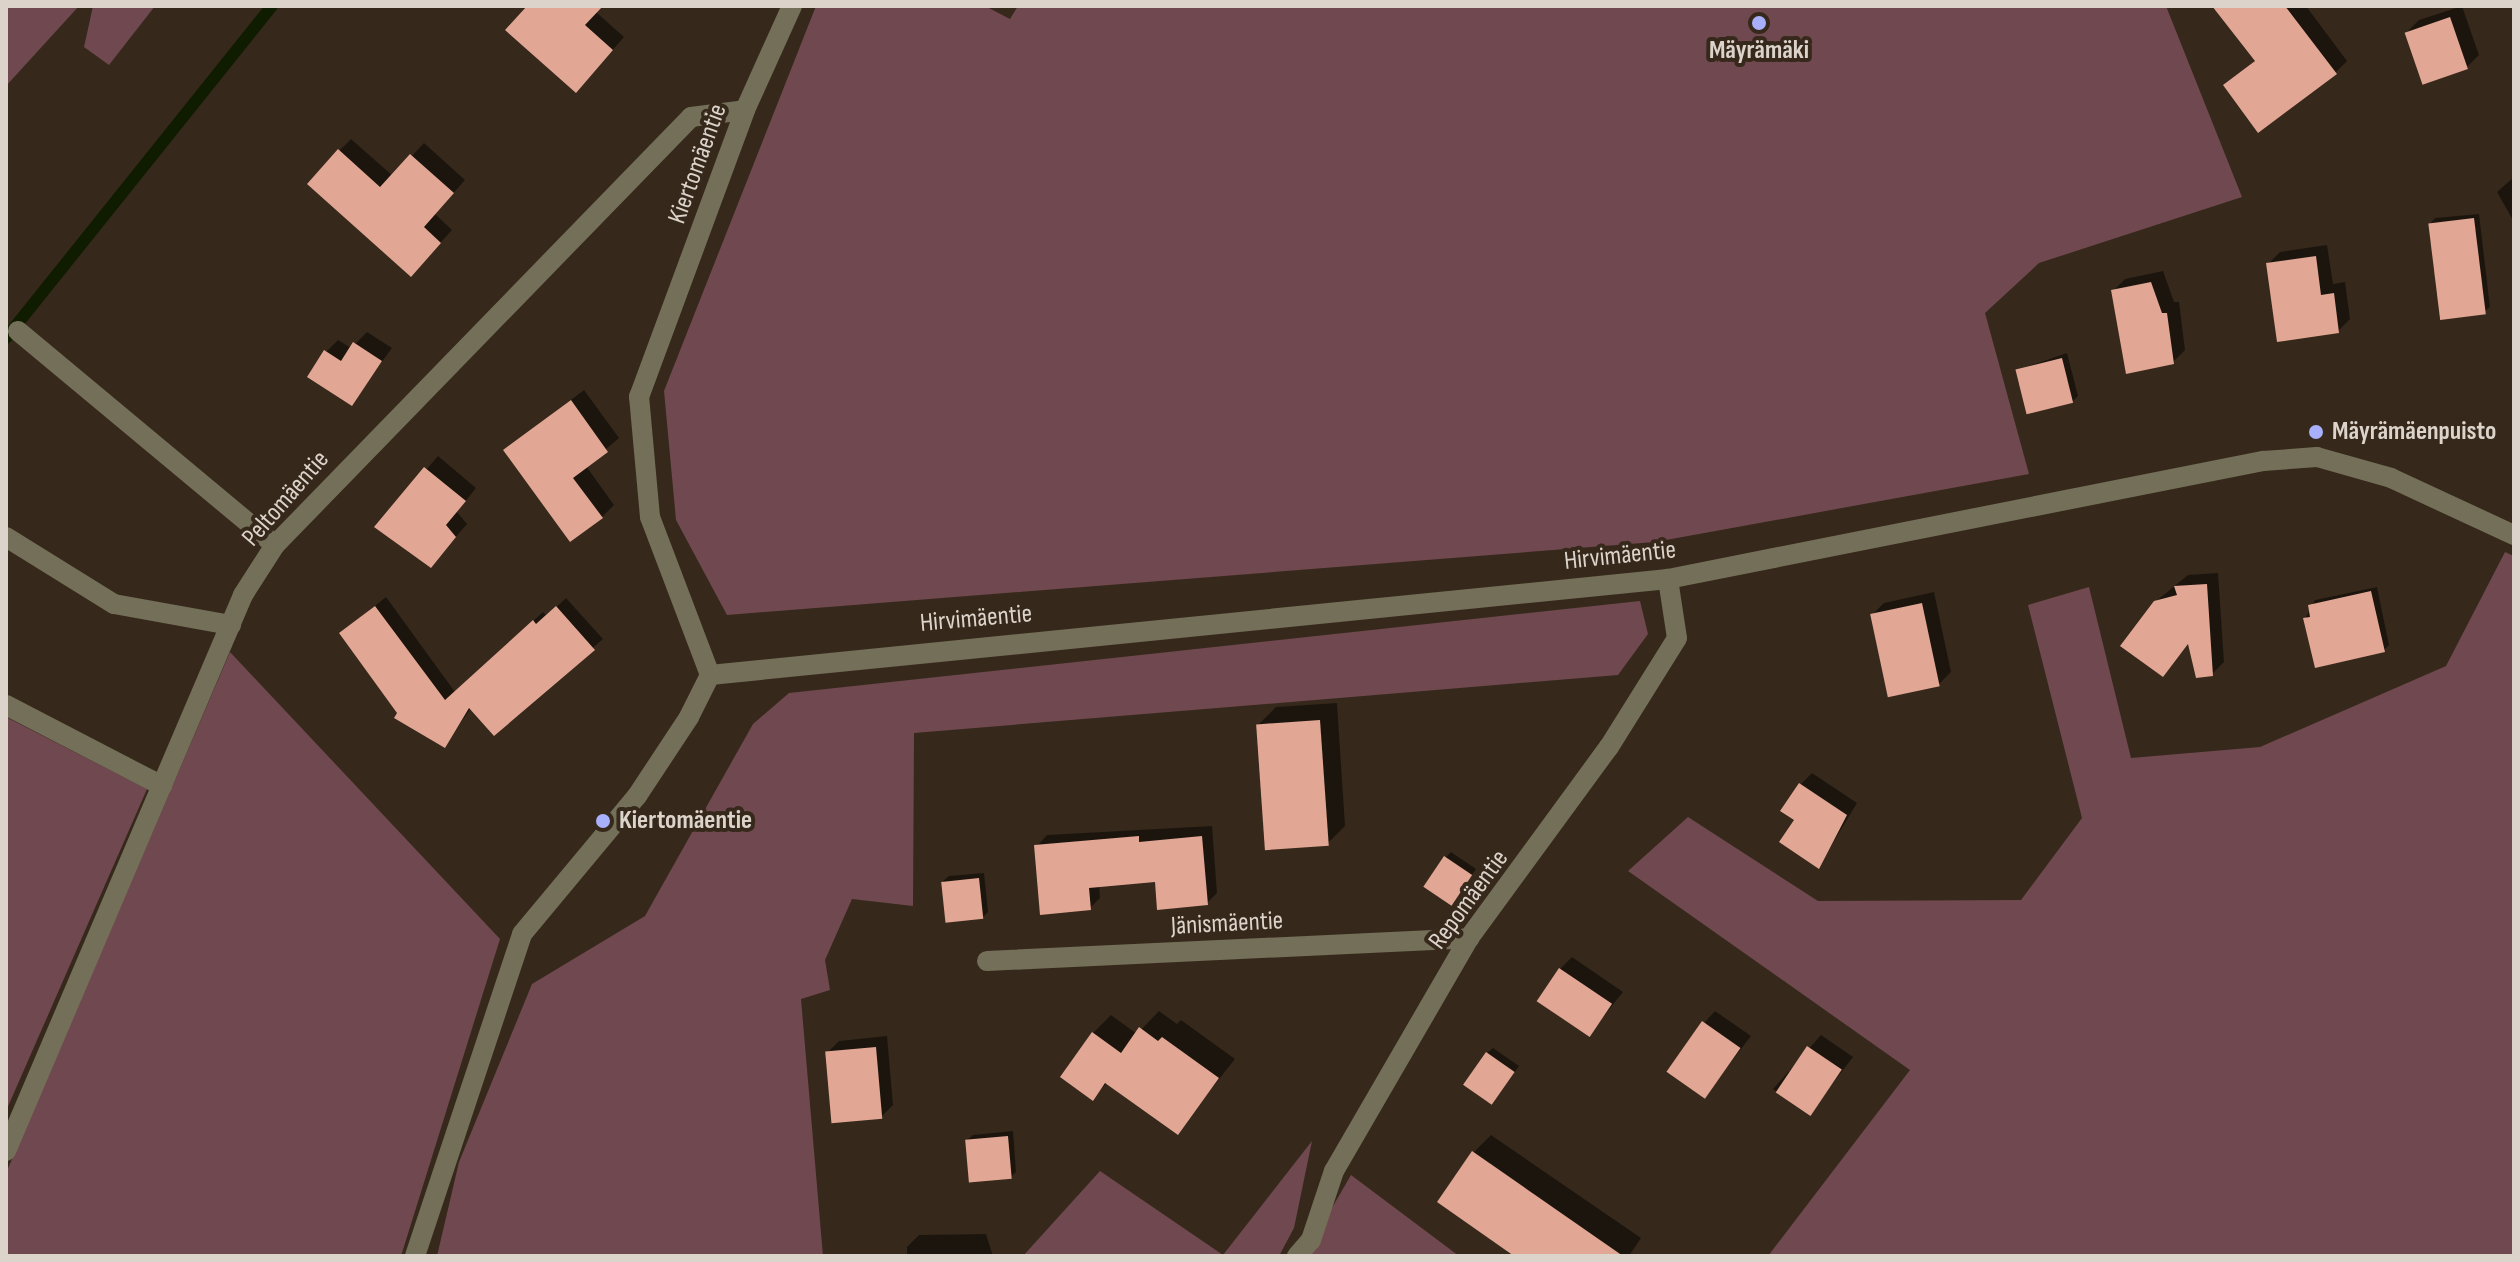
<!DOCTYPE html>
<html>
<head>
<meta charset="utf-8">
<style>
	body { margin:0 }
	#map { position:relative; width:2520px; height:1262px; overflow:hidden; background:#36291b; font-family:"Sofia Sans Condensed",sans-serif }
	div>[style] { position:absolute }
	.green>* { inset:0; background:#70484f }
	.shadow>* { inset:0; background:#0007 }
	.stream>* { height:12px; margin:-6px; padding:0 6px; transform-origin:6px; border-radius:6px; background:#101c00 }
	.building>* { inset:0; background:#e2a694; transform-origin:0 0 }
	.minor>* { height:20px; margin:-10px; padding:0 10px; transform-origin:10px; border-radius:10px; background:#746f58 }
	.dots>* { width:22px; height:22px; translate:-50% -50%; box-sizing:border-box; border:4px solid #36291b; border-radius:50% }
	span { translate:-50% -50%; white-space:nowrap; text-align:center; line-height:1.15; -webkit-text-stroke:8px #36291b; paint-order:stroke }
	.poi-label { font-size:26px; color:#dcd3ca; font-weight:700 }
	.left { translate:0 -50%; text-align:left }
	.street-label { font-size:26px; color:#dcd3ca }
	.frame { position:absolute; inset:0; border:8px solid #dcd3ca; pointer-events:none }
</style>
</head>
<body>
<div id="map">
	<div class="green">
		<i style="clip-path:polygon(6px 6px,79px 6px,6px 86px)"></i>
		<i style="clip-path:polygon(93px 6px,155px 6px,109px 65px,84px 47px)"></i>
		<i style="clip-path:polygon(816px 6px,985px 6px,1010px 19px,1018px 6px,2166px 6px,2242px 197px,2039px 263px,1985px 313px,2029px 474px,1655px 542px,727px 615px,676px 520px,664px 391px)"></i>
		<i style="clip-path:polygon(2505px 552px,2514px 556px,2514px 1256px,1768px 1256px,1910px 1070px,1628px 871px,1688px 817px,1818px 901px,2021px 900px,2082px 818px,2028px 605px,2089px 587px,2131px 758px,2260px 747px,2446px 666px)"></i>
		<i style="clip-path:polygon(1640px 601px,1648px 634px,1618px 675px,914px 733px,913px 906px,852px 899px,825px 960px,830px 990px,801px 999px,823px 1256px,437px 1256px,459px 1162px,532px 984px,645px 916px,753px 724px,789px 693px)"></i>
		<i style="clip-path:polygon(230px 652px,500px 939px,401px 1256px,6px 1256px,6px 1173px)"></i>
		<i style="clip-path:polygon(6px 717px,147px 789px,6px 1111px)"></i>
		<i style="clip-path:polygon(1312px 1141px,1294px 1228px,1279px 1256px,1023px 1256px,1100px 1171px,1223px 1255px)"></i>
		<i style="clip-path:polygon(1351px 1175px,1459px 1256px,1304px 1256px)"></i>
	</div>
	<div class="shadow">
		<i style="clip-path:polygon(530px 6px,601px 6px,596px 12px,624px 37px,588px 78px)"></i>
		<i style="clip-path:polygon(2214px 6px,2306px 6px,2347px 61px,2335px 73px,2226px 86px,2256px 60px)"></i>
		<i style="clip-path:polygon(2462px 6px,2479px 55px,2467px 67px,2407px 32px,2419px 20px)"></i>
		<i style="clip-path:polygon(351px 139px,393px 176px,424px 143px,465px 180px,435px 214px,452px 230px,423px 262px,339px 151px)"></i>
		<i style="clip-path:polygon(2514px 177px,2514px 222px,2497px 192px)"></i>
		<i style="clip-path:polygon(2479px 214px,2490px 307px,2484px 312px,2430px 224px,2435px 218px)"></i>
		<i style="clip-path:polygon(2327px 245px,2333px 284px,2345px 282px,2350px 319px,2338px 331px,2268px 264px,2280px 252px)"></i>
		<i style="clip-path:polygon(2163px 271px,2174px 302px,2179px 302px,2185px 350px,2173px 362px,2113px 291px,2125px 279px)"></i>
		<i style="clip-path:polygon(367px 332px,392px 348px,351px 404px,326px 352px,338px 340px,351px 348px)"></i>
		<i style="clip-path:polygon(2067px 353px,2078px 396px,2072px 402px,2017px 370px)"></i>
		<i style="clip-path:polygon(584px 390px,619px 438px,586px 466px,614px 505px,602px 517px,505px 450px)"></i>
		<i style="clip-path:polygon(438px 456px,476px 488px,457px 512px,467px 524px,431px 566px,377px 527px)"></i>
		<i style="clip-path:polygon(2218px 573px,2224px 662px,2212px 674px,2189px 643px,2163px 675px,2155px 602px,2188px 575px)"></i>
		<i style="clip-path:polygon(2377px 587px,2389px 645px,2384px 650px,2305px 619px,2315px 600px)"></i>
		<i style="clip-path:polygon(1934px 592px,1951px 672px,1939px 684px,1872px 615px,1884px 603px)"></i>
		<i style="clip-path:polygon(386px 597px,455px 692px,543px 612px,547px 616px,566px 598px,603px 639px,494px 733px,471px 708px,445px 745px,399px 713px,341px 633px)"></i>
		<i style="clip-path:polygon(1337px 703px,1345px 826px,1327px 844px,1258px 725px,1276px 707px)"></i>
		<i style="clip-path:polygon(1812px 773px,1857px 803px,1819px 866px,1797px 820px,1800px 785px)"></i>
		<i style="clip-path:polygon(1212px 826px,1217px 893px,1207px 903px,1157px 879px,1099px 885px,1100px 898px,1090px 908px,1037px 846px,1047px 835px)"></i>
		<i style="clip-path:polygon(1451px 852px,1476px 869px,1456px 899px,1445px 858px)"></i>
		<i style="clip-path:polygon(984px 873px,988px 912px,982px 918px,943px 881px,949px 876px)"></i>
		<i style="clip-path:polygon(1572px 957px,1623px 992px,1589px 1035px,1560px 969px)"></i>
		<i style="clip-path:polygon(1159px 1011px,1177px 1024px,1181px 1020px,1235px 1059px,1177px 1132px,1108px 1082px,1092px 1098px,1093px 1033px,1111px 1015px,1137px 1034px)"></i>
		<i style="clip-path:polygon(1715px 1011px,1751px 1036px,1705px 1096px,1704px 1023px)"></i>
		<i style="clip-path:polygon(1821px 1035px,1853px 1057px,1809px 1114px,1773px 1089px)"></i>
		<i style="clip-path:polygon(887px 1036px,893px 1105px,881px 1117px,827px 1053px,839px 1041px)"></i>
		<i style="clip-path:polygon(1493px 1048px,1519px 1066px,1497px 1097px,1487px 1053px)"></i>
		<i style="clip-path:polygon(1013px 1131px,1016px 1172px,1011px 1177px,967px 1140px,973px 1135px)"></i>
		<i style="clip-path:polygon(1491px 1135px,1641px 1238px,1629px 1256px,1518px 1256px,1473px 1153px)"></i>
		<i style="clip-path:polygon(986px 1234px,993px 1256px,907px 1256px,907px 1247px,919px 1235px)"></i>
	</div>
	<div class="stream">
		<i style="left:6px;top:338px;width:425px;rotate:-51.3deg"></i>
	</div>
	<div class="building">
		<i style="clip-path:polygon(527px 6px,603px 6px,585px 25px,613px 50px,576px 93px,505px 30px)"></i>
		<i style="clip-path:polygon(2212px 6px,2285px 6px,2337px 74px,2258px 133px,2223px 85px,2255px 61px)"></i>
		<i style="left:2450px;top:17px;width:55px;height:48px;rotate:71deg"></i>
		<i style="clip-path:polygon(338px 149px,380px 187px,410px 154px,454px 193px,424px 227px,441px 243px,411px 277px,307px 184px)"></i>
		<i style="left:2474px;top:218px;width:97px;height:46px;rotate:83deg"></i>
		<i style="clip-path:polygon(2316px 256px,2321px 295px,2334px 293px,2339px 333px,2277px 342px,2266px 263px)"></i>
		<i style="clip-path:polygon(2151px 282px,2162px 313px,2167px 313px,2174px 364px,2126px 374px,2111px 290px)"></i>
		<i style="clip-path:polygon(353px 342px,382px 361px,352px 406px,307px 377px,324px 350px,341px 361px)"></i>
		<i style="left:2062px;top:358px;width:46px;height:48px;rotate:76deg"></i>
		<i style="clip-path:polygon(571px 400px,608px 452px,573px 478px,603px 518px,570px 542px,503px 450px)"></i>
		<i style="clip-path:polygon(424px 467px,466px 501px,446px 525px,456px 537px,431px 568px,374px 527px)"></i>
		<i style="clip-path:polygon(2207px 584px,2213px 676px,2196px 678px,2188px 644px,2163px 677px,2120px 646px,2154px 601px,2177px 595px,2174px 586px)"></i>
		<i style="clip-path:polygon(2371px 591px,2385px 652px,2315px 668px,2303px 618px,2310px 617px,2308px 605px)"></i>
		<i style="left:1922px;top:603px;width:85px;height:53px;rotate:78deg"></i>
		<i style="clip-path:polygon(375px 606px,445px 700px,533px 620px,536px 624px,556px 606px,595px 650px,494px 736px,469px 708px,445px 748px,394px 718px,397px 713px,339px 633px)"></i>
		<i style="left:1320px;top:720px;width:126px;height:64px;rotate:86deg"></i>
		<i style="clip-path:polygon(1799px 783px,1847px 815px,1819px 869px,1779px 842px,1794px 820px,1780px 811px)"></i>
		<i style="clip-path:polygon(1139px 836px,1139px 842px,1202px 836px,1208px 905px,1157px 910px,1155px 882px,1089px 888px,1091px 910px,1040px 915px,1034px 845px)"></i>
		<i style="left:1444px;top:856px;width:34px;height:37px;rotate:34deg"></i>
		<i style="left:979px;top:878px;width:41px;height:38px;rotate:84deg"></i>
		<i style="left:1559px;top:968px;width:64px;height:40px;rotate:34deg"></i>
		<i style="left:1702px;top:1021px;width:47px;height:62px;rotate:35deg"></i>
		<i style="clip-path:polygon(1139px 1027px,1158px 1041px,1162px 1037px,1219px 1078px,1178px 1135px,1105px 1083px,1093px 1101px,1060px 1077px,1092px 1032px,1121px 1053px)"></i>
		<i style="left:1807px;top:1046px;width:42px;height:56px;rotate:34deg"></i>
		<i style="left:876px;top:1047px;width:72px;height:51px;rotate:85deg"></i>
		<i style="left:1486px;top:1052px;width:35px;height:40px;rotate:35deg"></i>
		<i style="left:1008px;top:1136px;width:43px;height:43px;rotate:85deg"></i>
		<i style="clip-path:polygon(1472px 1151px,1623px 1256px,1514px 1256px,1437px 1202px)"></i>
	</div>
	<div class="minor">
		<i style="left:18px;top:331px;width:334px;rotate:39.8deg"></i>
		<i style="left:6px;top:537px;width:127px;rotate:31.8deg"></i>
		<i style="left:114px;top:604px;width:119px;rotate:10.2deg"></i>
		<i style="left:710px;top:675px;width:963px;rotate:-5.72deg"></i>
		<i style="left:1668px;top:579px;width:607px;rotate:-11.22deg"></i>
		<i style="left:2263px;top:461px;width:54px;rotate:-4.2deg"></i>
		<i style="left:2317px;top:457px;width:77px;rotate:15.8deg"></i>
		<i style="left:2391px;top:478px;width:136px;rotate:24.9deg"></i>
		<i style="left:6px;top:705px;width:176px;rotate:27.4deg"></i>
		<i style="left:987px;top:961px;width:483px;rotate:-2.7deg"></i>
		<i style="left:6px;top:1151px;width:604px;rotate:-66.91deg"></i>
		<i style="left:243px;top:595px;width:59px;rotate:-57.4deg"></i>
		<i style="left:275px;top:545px;width:597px;rotate:-45.81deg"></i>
		<i style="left:691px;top:117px;width:54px;rotate:-7.4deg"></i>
		<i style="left:415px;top:1256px;width:339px;rotate:-71.6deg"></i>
		<i style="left:522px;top:934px;width:180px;rotate:-50.2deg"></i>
		<i style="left:637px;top:796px;width:95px;rotate:-56.6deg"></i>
		<i style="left:689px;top:717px;width:47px;rotate:-63.4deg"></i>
		<i style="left:710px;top:675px;width:169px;rotate:-110.8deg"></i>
		<i style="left:650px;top:517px;width:121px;rotate:-95.2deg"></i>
		<i style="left:639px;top:397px;width:306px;rotate:-69.7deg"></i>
		<i style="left:745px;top:110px;width:114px;rotate:-65.7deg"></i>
		<i style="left:1297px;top:1256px;width:21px;rotate:-49deg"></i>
		<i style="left:1311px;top:1240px;width:73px;rotate:-71.6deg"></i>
		<i style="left:1334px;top:1171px;width:269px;rotate:-59.9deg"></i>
		<i style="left:1469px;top:938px;width:237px;rotate:-53.8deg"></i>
		<i style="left:1609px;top:747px;width:128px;rotate:-58deg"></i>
		<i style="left:1677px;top:638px;width:60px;rotate:-98.7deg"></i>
	</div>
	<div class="dots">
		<i style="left:1759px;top:23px;background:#a8b0fc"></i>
		<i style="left:2316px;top:432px;background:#a8b0fc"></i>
		<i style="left:603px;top:821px;background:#a8b0fc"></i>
	</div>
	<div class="poi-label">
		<span style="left:1759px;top:51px">Mäyrämäki</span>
		<span class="left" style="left:2332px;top:432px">Mäyrämäenpuisto</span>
		<span class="left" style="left:619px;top:821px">Kiertomäentie</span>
	</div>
	<div class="street-label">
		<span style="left:698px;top:164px;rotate:-70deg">Kiertomäentie</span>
		<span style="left:286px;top:499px;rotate:-49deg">Peltomäentie</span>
		<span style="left:1620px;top:556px;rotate:-6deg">Hirvimäentie</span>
		<span style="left:976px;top:619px;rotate:-5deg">Hirvimäentie</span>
		<span style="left:1469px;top:900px;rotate:-54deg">Repomäentie</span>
		<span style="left:1227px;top:924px;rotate:-3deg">Jänismäentie</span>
	</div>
	<div class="frame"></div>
</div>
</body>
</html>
